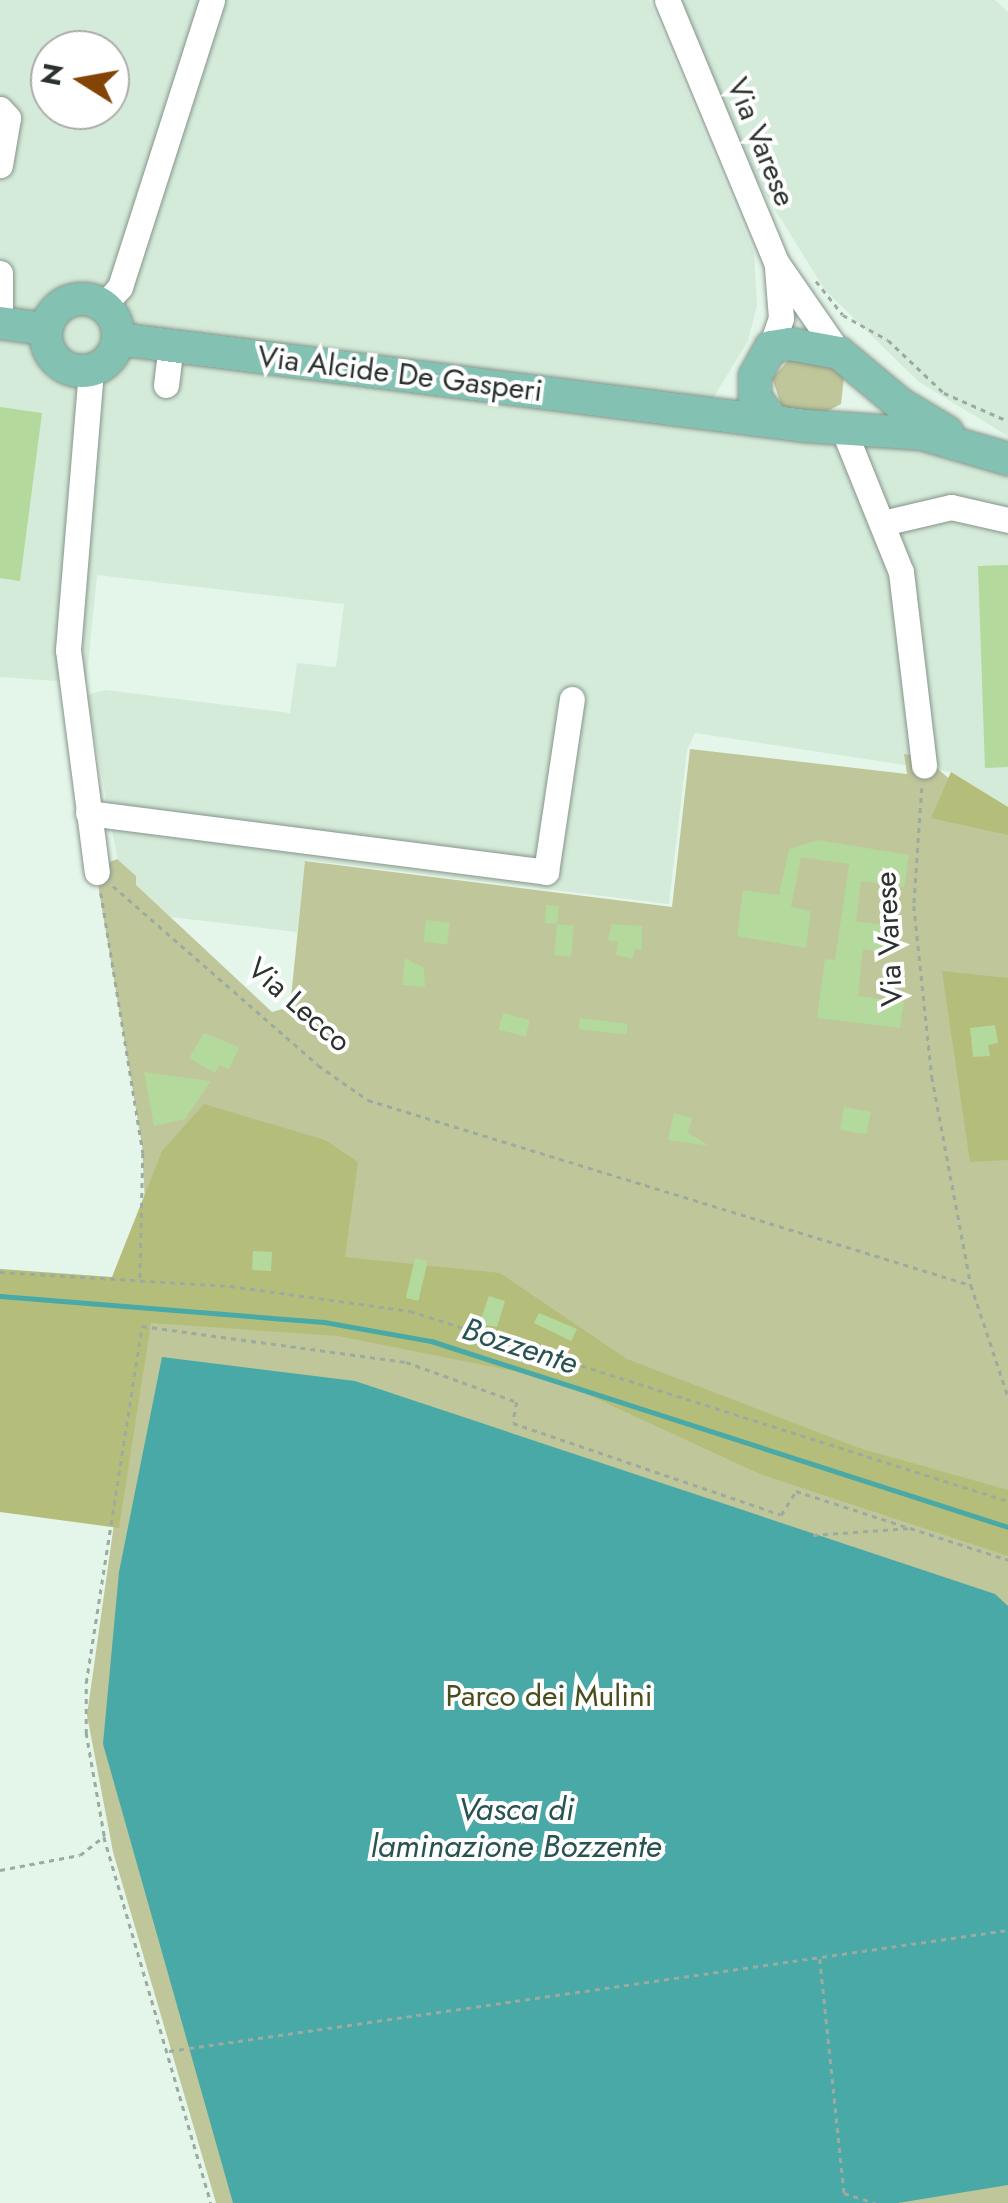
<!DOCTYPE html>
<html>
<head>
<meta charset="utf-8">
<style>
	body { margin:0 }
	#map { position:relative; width:1008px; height:2203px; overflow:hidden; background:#e4f5e9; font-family:Jost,sans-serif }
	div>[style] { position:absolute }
	.built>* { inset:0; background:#d4ebda }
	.green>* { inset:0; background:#bfc69a }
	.forest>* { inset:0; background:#b4be7a }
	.water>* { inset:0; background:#49a9a7 }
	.stream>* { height:5px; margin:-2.5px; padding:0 2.5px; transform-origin:2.5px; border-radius:2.5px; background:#49a9a7 }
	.building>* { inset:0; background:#b3d99d; transform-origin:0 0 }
	.path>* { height:2.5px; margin-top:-1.25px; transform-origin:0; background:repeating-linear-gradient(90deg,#9daaa0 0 5px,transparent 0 10px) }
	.roads { filter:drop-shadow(0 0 2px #86958a) drop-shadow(0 0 2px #86958a) }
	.minor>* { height:25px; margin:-12.5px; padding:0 12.5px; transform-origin:12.5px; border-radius:12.5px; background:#fff }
	.major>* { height:32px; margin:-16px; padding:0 16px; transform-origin:16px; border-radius:16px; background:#83c2b3 }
	.major>.ring { margin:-16px; padding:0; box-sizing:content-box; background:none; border:32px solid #83c2b3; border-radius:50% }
	span { translate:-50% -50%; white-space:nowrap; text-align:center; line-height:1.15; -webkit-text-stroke:8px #fff; paint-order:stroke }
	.street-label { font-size:30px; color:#2b322d }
	.park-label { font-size:30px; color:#494e1d }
	.water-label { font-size:32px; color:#285352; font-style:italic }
	.north { position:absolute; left:30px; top:30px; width:100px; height:100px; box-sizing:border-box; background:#fff; border:2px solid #aaadab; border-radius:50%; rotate:281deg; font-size:28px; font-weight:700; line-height:40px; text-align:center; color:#2b322d }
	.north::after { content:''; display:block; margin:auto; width:35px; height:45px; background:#834406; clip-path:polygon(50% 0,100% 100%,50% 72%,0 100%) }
</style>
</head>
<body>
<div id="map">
	<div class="built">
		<i style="clip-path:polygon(evenodd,0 0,649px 0,754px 253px,757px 305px,748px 341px,699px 421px,912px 443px,1008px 476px,1008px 810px,951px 772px,695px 733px,687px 750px,669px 904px,306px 860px,297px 932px,171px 917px,120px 873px,87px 695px,105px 690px,290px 713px,297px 663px,336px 667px,344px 604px,97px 575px,86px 683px,0 677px,0 0,50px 50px,110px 50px,110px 110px,50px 110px,50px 50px)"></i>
		<i style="clip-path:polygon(681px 0,995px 0,1008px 12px,1008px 436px,919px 382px,825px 290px,751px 171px)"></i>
	</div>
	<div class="green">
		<i style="clip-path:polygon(789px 360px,828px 362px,844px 377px,841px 404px,822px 414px,782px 407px,772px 378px)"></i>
		<i style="clip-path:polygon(690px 749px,907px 774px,904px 754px,923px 757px,1008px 827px,1008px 2203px,216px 2203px,113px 1852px,87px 1715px,142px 1326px,146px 1223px,142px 1145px,97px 879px,103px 865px,117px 859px,136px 876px,136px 885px,272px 1012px,290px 1007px,305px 861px,672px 907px)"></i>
	</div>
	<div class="forest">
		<i style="clip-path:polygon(951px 772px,1008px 807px,1008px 835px,931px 818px)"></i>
		<i style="clip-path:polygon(942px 971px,1008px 978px,1008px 1160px,970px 1162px)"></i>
		<i style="clip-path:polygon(204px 1104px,325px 1140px,358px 1162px,345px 1257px,500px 1273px,627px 1359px,859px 1448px,1008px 1490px,1008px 1556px,760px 1474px,554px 1379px,338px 1336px,151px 1323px,119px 1528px,0 1512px,0 1269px,112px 1277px,162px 1151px)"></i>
	</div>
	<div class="water">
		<i style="clip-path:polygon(162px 1357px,355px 1381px,995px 1594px,1008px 1606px,1008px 2185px,898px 2203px,233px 2203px,103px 1744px,119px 1572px)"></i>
	</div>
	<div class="stream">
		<i style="left:0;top:1296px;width:325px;rotate:4.6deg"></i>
		<i style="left:324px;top:1322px;width:109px;rotate:10.1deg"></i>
		<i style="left:431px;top:1341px;width:606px;rotate:17.87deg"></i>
	</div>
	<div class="building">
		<i style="clip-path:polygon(0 407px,42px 413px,20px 581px,0 578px)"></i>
		<i style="clip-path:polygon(1008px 565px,1008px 767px,985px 768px,978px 566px)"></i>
		<i style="clip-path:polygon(818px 840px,909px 855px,904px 887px,861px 881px,856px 921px,898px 927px,894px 954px,863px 949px,858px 996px,904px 1002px,900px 1028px,817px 1018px,825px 959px,835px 960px,849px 864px,801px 857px,791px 907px,811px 911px,806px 948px,737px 936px,743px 890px,779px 895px,789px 849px)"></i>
		<i style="clip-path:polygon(546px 905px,559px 906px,557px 924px,574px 926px,571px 957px,554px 955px,557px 924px,545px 923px)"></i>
		<i style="left:426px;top:920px;width:24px;height:22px;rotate:7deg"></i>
		<i style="clip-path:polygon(612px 924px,642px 926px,642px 950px,635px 948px,633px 959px,616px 955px,618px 942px,608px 940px)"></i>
		<i style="clip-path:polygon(405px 958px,424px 968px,425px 987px,402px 985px)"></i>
		<i style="left:503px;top:1013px;width:28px;height:17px;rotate:15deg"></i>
		<i style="left:580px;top:1018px;width:48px;height:11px;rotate:7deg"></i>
		<i style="clip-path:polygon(995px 1025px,998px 1043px,988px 1045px,990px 1056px,973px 1057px,970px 1028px)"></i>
		<i style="clip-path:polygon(204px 1033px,239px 1047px,229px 1069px,219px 1065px,215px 1073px,189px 1058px)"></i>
		<i style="clip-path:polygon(144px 1072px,211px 1081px,185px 1119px,154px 1126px)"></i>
		<i style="left:844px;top:1107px;width:27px;height:23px;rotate:10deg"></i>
		<i style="clip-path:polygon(674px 1113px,692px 1118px,688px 1133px,710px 1146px,668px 1140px)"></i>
		<i style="left:253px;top:1251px;width:19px;height:19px;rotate:3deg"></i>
		<i style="left:415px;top:1258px;width:13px;height:41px;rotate:13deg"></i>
		<i style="clip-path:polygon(489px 1296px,505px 1301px,497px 1327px,479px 1324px)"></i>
		<i style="clip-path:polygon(539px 1313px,577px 1329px,571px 1341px,534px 1323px)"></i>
	</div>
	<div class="path">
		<i style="left:816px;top:281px;width:43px;rotate:51.5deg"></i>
		<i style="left:843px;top:315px;width:51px;rotate:29.1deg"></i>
		<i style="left:888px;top:340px;width:77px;rotate:43.4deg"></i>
		<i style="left:944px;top:393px;width:70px;rotate:23.6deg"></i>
		<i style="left:922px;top:788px;width:118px;rotate:93.9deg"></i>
		<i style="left:914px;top:906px;width:172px;rotate:84deg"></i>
		<i style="left:932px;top:1077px;width:212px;rotate:79.4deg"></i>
		<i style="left:971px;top:1285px;width:117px;rotate:71.6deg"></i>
		<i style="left:113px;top:886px;width:272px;rotate:41.1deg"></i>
		<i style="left:318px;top:1065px;width:61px;rotate:35deg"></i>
		<i style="left:368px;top:1100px;width:631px;rotate:17.06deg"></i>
		<i style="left:101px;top:893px;width:263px;rotate:80.8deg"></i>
		<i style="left:143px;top:1153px;width:129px;rotate:91.3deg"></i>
		<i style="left:0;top:1272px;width:230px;rotate:3.5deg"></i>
		<i style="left:230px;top:1286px;width:182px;rotate:7.9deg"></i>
		<i style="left:410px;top:1311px;width:627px;rotate:17.63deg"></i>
		<i style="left:813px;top:1535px;width:98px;rotate:-4.1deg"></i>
		<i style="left:104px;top:1837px;width:381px;rotate:73.7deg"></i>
		<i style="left:0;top:1870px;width:81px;rotate:-10.6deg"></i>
		<i style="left:80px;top:1855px;width:31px;rotate:-38deg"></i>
		<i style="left:104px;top:1836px;width:104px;rotate:-100deg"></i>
		<i style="left:86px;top:1734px;width:51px;rotate:-90deg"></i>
		<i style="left:86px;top:1683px;width:361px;rotate:-81.1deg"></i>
		<i style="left:142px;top:1326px;width:266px;rotate:7.8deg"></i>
		<i style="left:406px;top:1362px;width:118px;rotate:19.8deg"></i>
		<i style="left:517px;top:1402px;width:21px;rotate:101deg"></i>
		<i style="left:513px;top:1423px;width:283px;rotate:18.9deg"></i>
		<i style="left:781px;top:1515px;width:28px;rotate:-58deg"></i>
		<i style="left:796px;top:1491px;width:223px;rotate:18deg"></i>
		<i style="left:820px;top:1959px;width:235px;rotate:84.1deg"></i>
		<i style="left:844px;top:2193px;width:33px;rotate:18deg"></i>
		<i style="left:169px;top:2051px;width:848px;rotate:-8.21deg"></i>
	</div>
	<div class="roads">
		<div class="minor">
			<i style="left:667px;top:0;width:284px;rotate:67.4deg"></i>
			<i style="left:776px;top:262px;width:111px;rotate:55.3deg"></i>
			<i style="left:0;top:109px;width:12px;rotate:48deg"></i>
			<i style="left:8px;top:118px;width:48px;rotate:99.7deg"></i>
			<i style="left:0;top:273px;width:49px;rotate:90deg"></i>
			<i style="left:103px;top:306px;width:25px;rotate:-48deg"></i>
			<i style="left:120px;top:287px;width:301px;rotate:-72.2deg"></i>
			<i style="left:771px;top:347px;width:31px;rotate:-71deg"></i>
			<i style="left:781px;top:318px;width:51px;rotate:-94.5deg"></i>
			<i style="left:91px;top:370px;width:281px;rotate:94.7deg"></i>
			<i style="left:68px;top:650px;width:224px;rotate:82.6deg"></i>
			<i style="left:166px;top:385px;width:39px;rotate:-83deg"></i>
			<i style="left:842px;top:426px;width:157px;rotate:68deg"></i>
			<i style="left:901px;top:572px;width:195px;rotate:83.2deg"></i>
			<i style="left:883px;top:523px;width:70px;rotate:-13.2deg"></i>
			<i style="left:951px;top:507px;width:58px;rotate:12.8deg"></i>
			<i style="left:88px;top:813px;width:462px;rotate:7.3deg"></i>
			<i style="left:546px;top:872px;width:175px;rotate:-81.5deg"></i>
		</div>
		<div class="major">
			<i class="ring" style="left:46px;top:299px;width:40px;height:40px"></i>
			<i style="left:0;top:323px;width:45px;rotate:7.6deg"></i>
			<i style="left:118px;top:339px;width:693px;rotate:7.21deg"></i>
			<i style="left:806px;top:426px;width:116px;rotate:3.9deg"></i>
			<i style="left:922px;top:434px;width:90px;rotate:16.2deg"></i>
			<i style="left:774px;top:421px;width:30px;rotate:-130deg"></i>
			<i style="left:755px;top:398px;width:22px;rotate:-90deg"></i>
			<i style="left:755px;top:376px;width:33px;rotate:-61deg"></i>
			<i style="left:771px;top:347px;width:19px;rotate:-9deg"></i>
			<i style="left:790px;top:344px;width:50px;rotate:10.4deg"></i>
			<i style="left:839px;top:353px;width:80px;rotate:39.9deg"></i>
			<i style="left:900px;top:404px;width:55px;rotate:30.8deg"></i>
		</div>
	</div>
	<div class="street-label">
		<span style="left:761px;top:142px;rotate:68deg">Via Varese</span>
		<span style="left:400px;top:374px;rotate:7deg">Via Alcide De Gasperi</span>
		<span style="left:889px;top:939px;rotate:-93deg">Via Varese</span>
		<span style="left:299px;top:1005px;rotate:41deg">Via Lecco</span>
	</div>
	<div class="park-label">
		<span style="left:549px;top:1696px">Parco dei Mulini</span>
	</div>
	<div class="water-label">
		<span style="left:520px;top:1346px;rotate:18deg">Bozzente</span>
		<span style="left:516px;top:1828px">Vasca di<br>laminazione Bozzente</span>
	</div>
	<div class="north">N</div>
</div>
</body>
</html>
